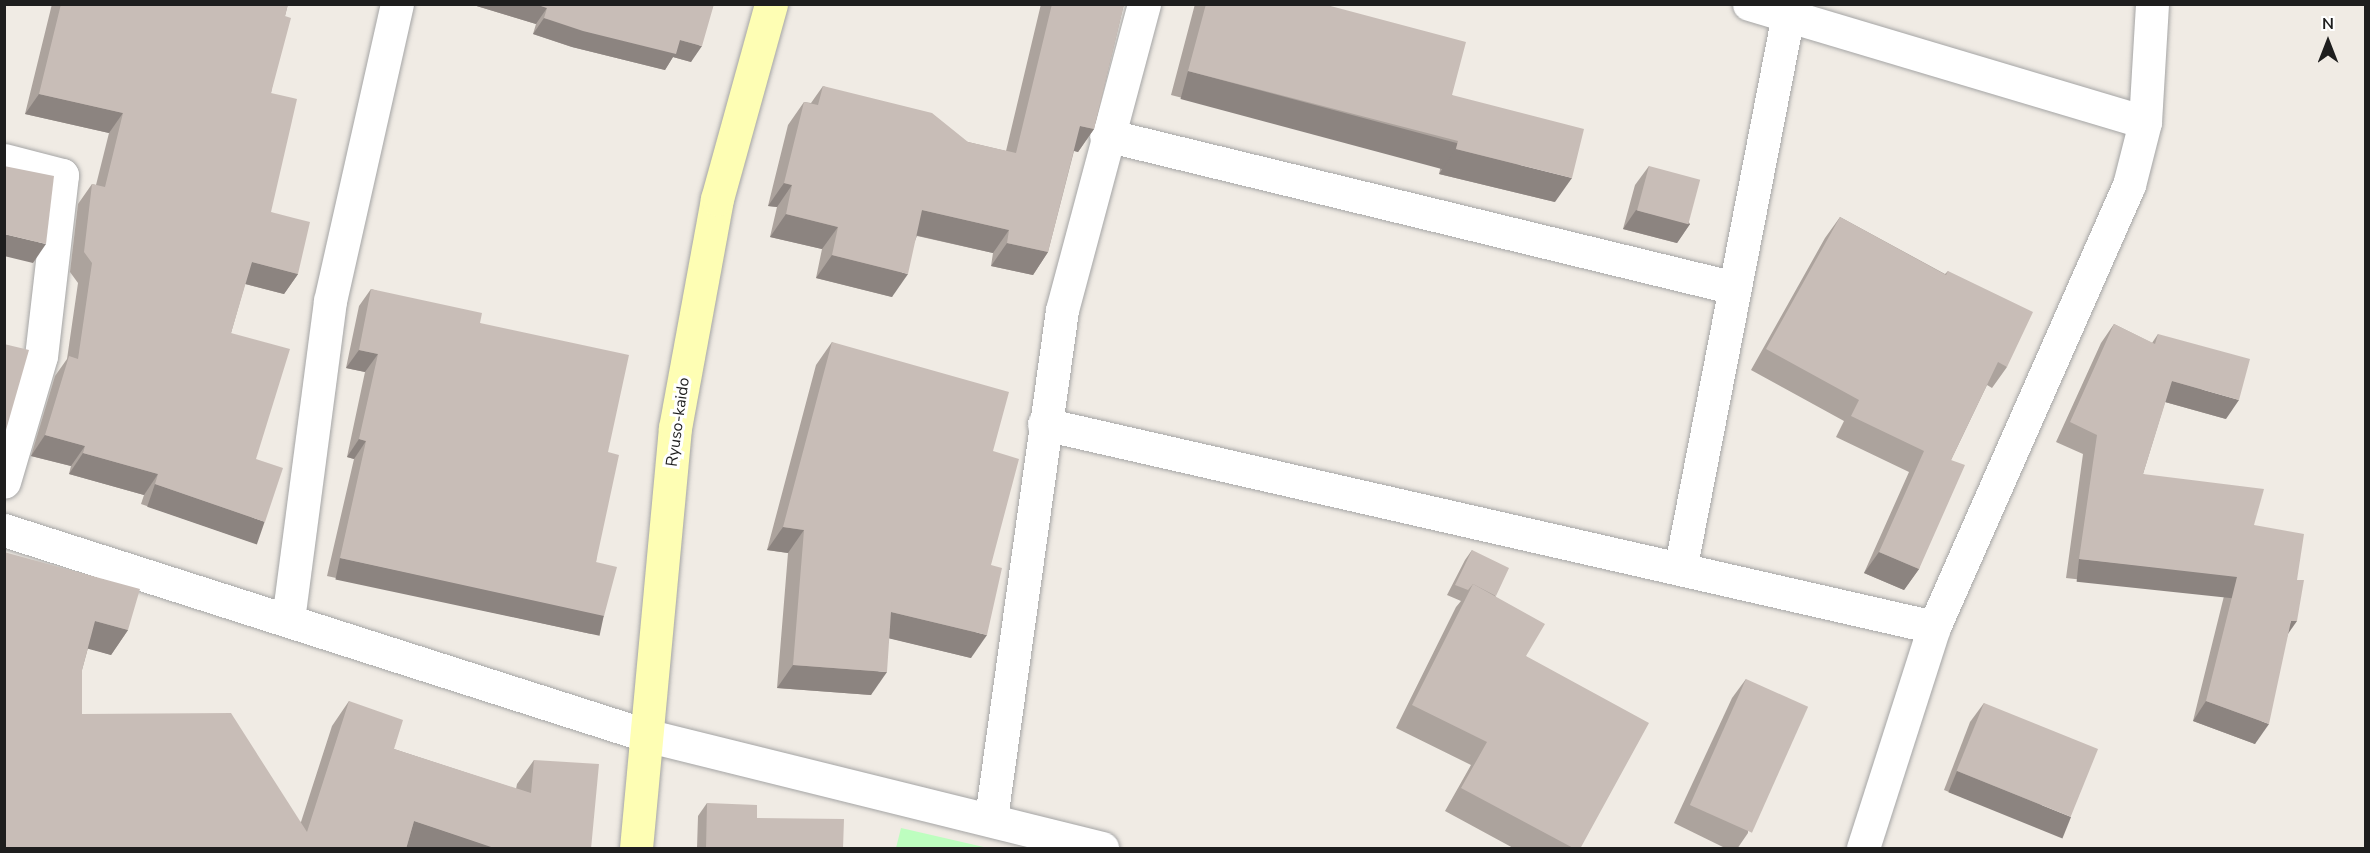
<!DOCTYPE html>
<html>
<head>
<meta charset="utf-8">
<style>
	body { margin:0 }
	#map { position:relative; width:2370px; height:853px; overflow:hidden; background:#f0ebe4; font-family:"Nunito Sans",sans-serif }
	div>[style] { position:absolute }
	.park>* { inset:0; background:#bdfebf }
	.roads { filter:drop-shadow(0 0 2px #a5a5a5) drop-shadow(0 0 2px #a5a5a5) }
	.minor>* { height:33px; margin:-16.5px; padding:0 16.5px; transform-origin:16.5px; border-radius:16.5px; background:#fff }
	.tertiary>* { height:33px; margin:-16.5px; padding:0 16.5px; transform-origin:16.5px; border-radius:16.5px; background:#fff }
	.secondary>* { height:33px; margin:-16.5px; padding:0 16.5px; transform-origin:16.5px; border-radius:16.5px; background:#fefeb4 }
	.wall>* { inset:0; background:#aca39d }
	.shaded-wall>* { inset:0; background:#8c8480; transform-origin:0 0 }
	.building>* { inset:0; background:#c8bdb7; transform-origin:0 0 }
	span { translate:-50% -50%; white-space:nowrap; text-align:center; line-height:1.15; -webkit-text-stroke:6px #fff; paint-order:stroke }
	.street-label { font-size:16px; color:#1e1e1e }
	.frame { position:absolute; inset:0; border:6px solid #1e1e1e; pointer-events:none }
	.north { position:absolute; left:2298px; top:12px; width:60px; height:60px; -webkit-text-stroke:4px #fff; paint-order:stroke; rotate:0deg; font-size:16px; font-weight:700; line-height:24px; text-align:center; color:#1e1e1e }
	.north::after { content:''; display:block; margin:auto; width:21px; height:27px; background:#1e1e1e; clip-path:polygon(50% 0,100% 100%,50% 72%,0 100%) }
</style>
</head>
<body>
<div id="map">
	<div class="park">
		<i style="clip-path:polygon(901px 828px,988px 848px,896px 848px)"></i>
	</div>
	<div class="roads">
		<div class="minor">
			<i style="left:1749px;top:4px;width:413px;rotate:16.6deg"></i>
			<i style="left:1106px;top:135px;width:647px;rotate:13.67deg"></i>
			<i style="left:4px;top:160px;width:60px;rotate:14.5deg"></i>
			<i style="left:62px;top:175px;width:182px;rotate:96.6deg"></i>
			<i style="left:41px;top:356px;width:131px;rotate:106.4deg"></i>
			<i style="left:1044px;top:424px;width:913px;rotate:12.85deg"></i>
			<i style="left:4px;top:530px;width:673px;rotate:17.73deg"></i>
			<i style="left:645px;top:735px;width:471px;rotate:13.9deg"></i>
			<i style="left:1681px;top:565px;width:571px;rotate:-79deg"></i>
			<i style="left:288px;top:620px;width:322px;rotate:-82.5deg"></i>
			<i style="left:330px;top:301px;width:304px;rotate:-77.3deg"></i>
			<i style="left:991px;top:818px;width:513px;rotate:-82.04deg"></i>
			<i style="left:1062px;top:310px;width:317px;rotate:-75deg"></i>
		</div>
		<div class="tertiary">
			<i style="left:1863px;top:848px;width:232px;rotate:-72.2deg"></i>
			<i style="left:1934px;top:627px;width:483px;rotate:-66.2deg"></i>
			<i style="left:2129px;top:185px;width:65px;rotate:-75.7deg"></i>
			<i style="left:2145px;top:122px;width:118px;rotate:-86.6deg"></i>
		</div>
		<div class="secondary">
			<i style="left:636px;top:848px;width:422px;rotate:-84.7deg"></i>
			<i style="left:675px;top:428px;width:233px;rotate:-79.6deg"></i>
			<i style="left:717px;top:199px;width:202px;rotate:-74.5deg"></i>
		</div>
	</div>
	<div class="wall">
		<i style="clip-path:polygon(52px 4px,288px 4px,285px 16px,271px 93px,271px 212px,298px 274px,284px 294px,245px 284px,231px 333px,256px 459px,251px 542px,141px 504px,144px 495px,69px 474px,71px 466px,31px 456px,55px 376px,67px 359px,78px 283px,70px 272px,78px 204px,92px 184px,96px 185px,109px 133px,25px 114px)"></i>
		<i style="clip-path:polygon(470px 4px,714px 4px,691px 62px,673px 57px,665px 70px,572px 47px,533px 34px,536px 24px)"></i>
		<i style="clip-path:polygon(1041px 4px,1124px 4px,1094px 129px,1078px 152px,1074px 151px,1048px 252px,1033px 275px,991px 266px,993px 253px,917px 236px,892px 297px,816px 278px,822px 249px,770px 237px,777px 207px,768px 206px,788px 125px,804px 102px,811px 103px,823px 86px,968px 142px,1006px 151px)"></i>
		<i style="clip-path:polygon(1195px 4px,1323px 4px,1452px 95px,1555px 202px,1439px 174px,1441px 165px,1171px 95px)"></i>
		<i style="clip-path:polygon(1649px 166px,1690px 224px,1677px 243px,1623px 229px,1635px 185px)"></i>
		<i style="clip-path:polygon(1840px 217px,1945px 274px,1948px 271px,2007px 367px,1992px 388px,1987px 385px,1951px 460px,1919px 569px,1904px 590px,1864px 573px,1909px 472px,1836px 437px,1844px 421px,1751px 370px,1825px 238px)"></i>
		<i style="clip-path:polygon(371px 289px,480px 323px,608px 452px,596px 562px,604px 616px,591px 634px,327px 576px,354px 459px,347px 457px,365px 372px,346px 368px,359px 306px)"></i>
		<i style="clip-path:polygon(2114px 324px,2152px 343px,2158px 334px,2226px 419px,2165px 402px,2143px 474px,2254px 525px,2288px 634px,2255px 744px,2193px 721px,2224px 596px,2066px 578px,2083px 454px,2056px 442px,2101px 343px)"></i>
		<i style="clip-path:polygon(832px 342px,993px 451px,991px 565px,971px 658px,889px 638px,871px 695px,777px 688px,788px 553px,767px 550px,816px 365px)"></i>
		<i style="clip-path:polygon(1472px 550px,1526px 656px,1580px 849px,1515px 849px,1445px 811px,1471px 765px,1396px 728px,1456px 607px,1461px 601px,1447px 595px,1465px 560px)"></i>
		<i style="clip-path:polygon(4px 552px,128px 630px,111px 655px,88px 648px,82px 670px,82px 714px,301px 822px,332px 726px,349px 701px,394px 749px,516px 789px,517px 784px,534px 760px,591px 849px,4px 849px)"></i>
		<i style="clip-path:polygon(1746px 679px,1748px 833px,1737px 849px,1727px 849px,1674px 823px,1732px 698px)"></i>
		<i style="clip-path:polygon(1984px 703px,2058px 835px,1944px 790px,1970px 722px)"></i>
		<i style="clip-path:polygon(707px 803px,757px 818px,843px 849px,697px 849px,698px 816px)"></i>
	</div>
	<div class="shaded-wall">
		<i style="clip-path:polygon(470px 4px,535px 4px,547px 8px,536px 24px)"></i>
		<i style="clip-path:polygon(544px 18px,680px 40px,702px 46px,691px 62px,673px 57px,665px 70px,572px 47px,533px 34px)"></i>
		<i style="left:1188px;top:71px;width:279px;height:29px;rotate:15deg"></i>
		<i style="clip-path:polygon(39px 94px,123px 113px,109px 133px,25px 114px)"></i>
		<i style="clip-path:polygon(1080px 126px,1094px 129px,1078px 152px,1064px 148px)"></i>
		<i style="clip-path:polygon(1456px 149px,1572px 178px,1555px 202px,1439px 174px)"></i>
		<i style="clip-path:polygon(784px 183px,792px 185px,777px 207px,768px 206px)"></i>
		<i style="clip-path:polygon(922px 210px,1009px 230px,993px 253px,906px 233px)"></i>
		<i style="clip-path:polygon(1636px 210px,1690px 224px,1677px 243px,1623px 229px)"></i>
		<i style="clip-path:polygon(786px 214px,838px 227px,822px 249px,770px 237px)"></i>
		<i style="clip-path:polygon(4px 234px,46px 244px,33px 263px,4px 256px)"></i>
		<i style="clip-path:polygon(1007px 243px,1048px 252px,1033px 275px,991px 266px)"></i>
		<i style="clip-path:polygon(832px 255px,908px 274px,892px 297px,816px 278px)"></i>
		<i style="clip-path:polygon(252px 262px,298px 274px,284px 294px,238px 282px)"></i>
		<i style="clip-path:polygon(359px 350px,378px 354px,365px 372px,346px 368px)"></i>
		<i style="clip-path:polygon(2172px 381px,2239px 400px,2226px 419px,2158px 400px)"></i>
		<i style="clip-path:polygon(45px 435px,85px 446px,71px 466px,31px 456px)"></i>
		<i style="clip-path:polygon(359px 439px,366px 441px,354px 459px,347px 457px)"></i>
		<i style="clip-path:polygon(83px 453px,158px 474px,144px 495px,69px 474px)"></i>
		<i style="left:155px;top:484px;width:116px;height:24px;rotate:19deg"></i>
		<i style="clip-path:polygon(783px 527px,804px 530px,788px 553px,767px 550px)"></i>
		<i style="clip-path:polygon(1879px 552px,1919px 569px,1904px 590px,1864px 573px)"></i>
		<i style="left:340px;top:558px;width:270px;height:22px;rotate:12deg"></i>
		<i style="left:2079px;top:559px;width:159px;height:23px;rotate:6deg"></i>
		<i style="clip-path:polygon(891px 612px,987px 635px,971px 658px,875px 635px)"></i>
		<i style="clip-path:polygon(95px 621px,128px 630px,111px 655px,78px 646px)"></i>
		<i style="clip-path:polygon(2291px 621px,2297px 621px,2283px 641px)"></i>
		<i style="clip-path:polygon(793px 665px,887px 672px,871px 695px,777px 688px)"></i>
		<i style="clip-path:polygon(2206px 701px,2269px 724px,2255px 744px,2193px 721px)"></i>
		<i style="left:1957px;top:771px;width:123px;height:23px;rotate:22deg"></i>
		<i style="clip-path:polygon(414px 821px,497px 848px,406px 849px)"></i>
	</div>
	<div class="building">
		<i style="clip-path:polygon(61px 4px,288px 4px,285px 16px,291px 18px,271px 93px,297px 99px,271px 212px,310px 222px,298px 274px,252px 262px,231px 333px,290px 349px,256px 459px,283px 468px,265px 522px,155px 484px,158px 474px,83px 453px,85px 446px,45px 435px,69px 356px,78px 359px,92px 263px,84px 252px,92px 184px,105px 187px,123px 113px,39px 94px)"></i>
		<i style="clip-path:polygon(535px 4px,714px 4px,702px 46px,680px 40px,676px 54px,583px 31px,544px 18px,547px 8px)"></i>
		<i style="clip-path:polygon(1052px 4px,1124px 4px,1094px 129px,1080px 126px,1048px 252px,1007px 243px,1009px 230px,922px 210px,908px 274px,832px 255px,838px 227px,786px 214px,792px 185px,784px 183px,804px 102px,818px 105px,823px 86px,932px 113px,968px 142px,1016px 153px)"></i>
		<i style="clip-path:polygon(1206px 4px,1323px 4px,1466px 42px,1452px 95px,1584px 129px,1572px 178px,1456px 149px,1458px 141px,1188px 71px)"></i>
		<i style="clip-path:polygon(4px 166px,54px 176px,46px 244px,4px 234px)"></i>
		<i style="left:1649px;top:166px;width:53px;height:46px;rotate:15deg"></i>
		<i style="clip-path:polygon(1840px 217px,1946px 275px,1948px 271px,2033px 312px,2007px 367px,1998px 362px,1951px 460px,1965px 465px,1919px 569px,1879px 552px,1924px 451px,1851px 416px,1859px 400px,1766px 349px)"></i>
		<i style="clip-path:polygon(371px 289px,482px 313px,480px 323px,629px 355px,608px 452px,619px 455px,596px 562px,617px 567px,604px 616px,340px 558px,366px 441px,359px 439px,378px 354px,359px 350px)"></i>
		<i style="clip-path:polygon(2114px 324px,2155px 344px,2158px 334px,2250px 359px,2239px 400px,2172px 381px,2143px 474px,2264px 489px,2254px 525px,2304px 534px,2297px 580px,2304px 580px,2297px 621px,2291px 621px,2269px 724px,2206px 701px,2237px 577px,2079px 559px,2097px 435px,2070px 422px)"></i>
		<i style="clip-path:polygon(832px 342px,1009px 392px,993px 451px,1019px 459px,991px 565px,1002px 568px,987px 635px,891px 612px,887px 672px,793px 665px,804px 530px,783px 527px)"></i>
		<i style="clip-path:polygon(4px 344px,29px 350px,6px 430px,4px 430px)"></i>
		<i style="clip-path:polygon(1472px 550px,1509px 568px,1496px 596px,1473px 584px,1468px 590px,1455px 585px)"></i>
		<i style="clip-path:polygon(4px 552px,140px 589px,128px 630px,95px 621px,82px 670px,82px 714px,231px 713px,307px 832px,349px 701px,403px 720px,394px 749px,531px 793px,534px 760px,599px 764px,591px 849px,497px 849px,414px 821px,406px 849px,4px 849px)"></i>
		<i style="clip-path:polygon(1473px 584px,1545px 624px,1526px 656px,1649px 723px,1580px 849px,1575px 849px,1461px 788px,1487px 742px,1412px 705px)"></i>
		<i style="left:1746px;top:679px;width:68px;height:138px;rotate:24deg"></i>
		<i style="left:1984px;top:703px;width:123px;height:73px;rotate:22deg"></i>
		<i style="clip-path:polygon(707px 803px,757px 805px,757px 818px,844px 819px,843px 849px,706px 849px)"></i>
	</div>
	<div class="street-label">
		<span style="left:678px;top:422px;rotate:-82deg">Ryuso-kaido</span>
	</div>
	<div class="frame"></div>
	<div class="north">N</div>
</div>
</body>
</html>
